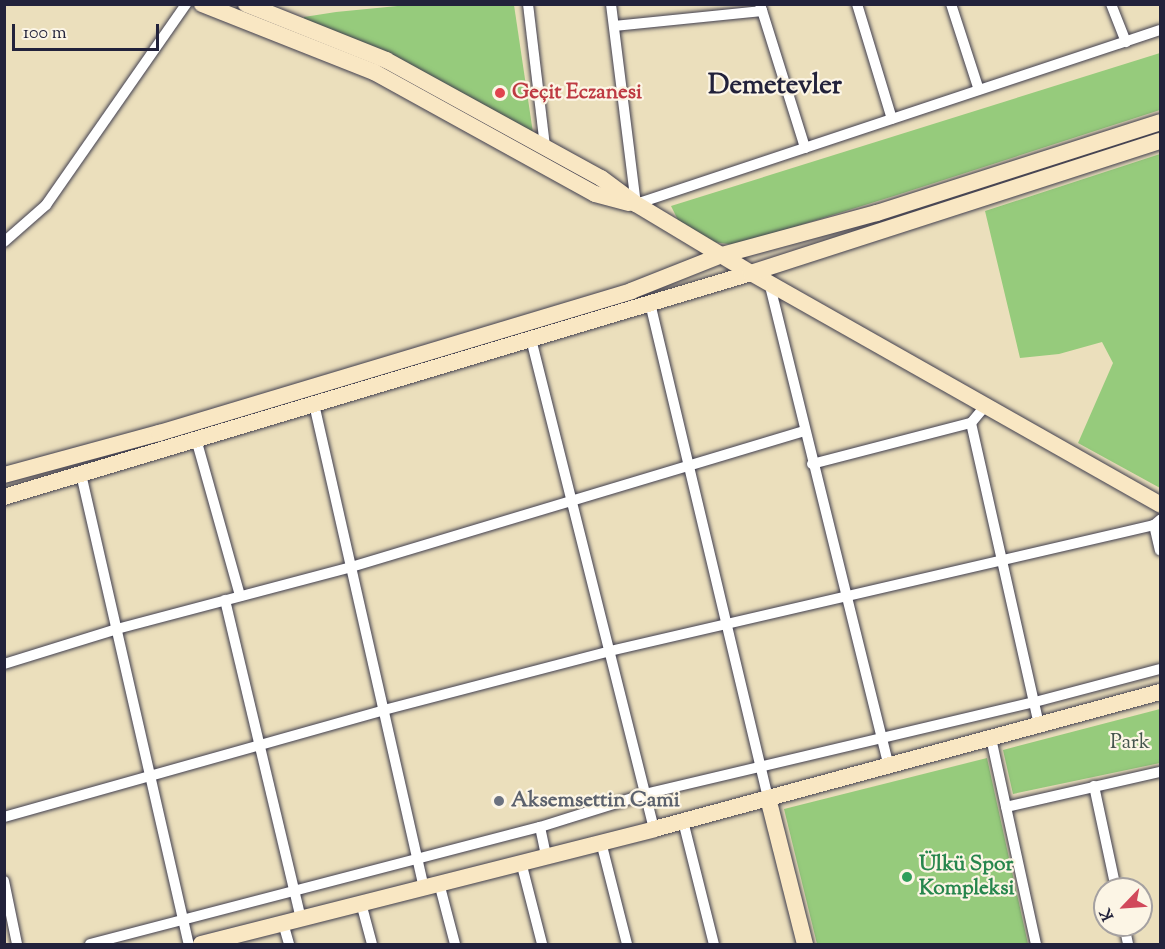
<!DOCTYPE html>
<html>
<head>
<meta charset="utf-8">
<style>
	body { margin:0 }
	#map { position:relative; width:1165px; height:949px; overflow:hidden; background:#ebdfbc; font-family:"Sorts Mill Goudy",serif }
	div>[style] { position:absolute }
	.green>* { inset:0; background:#96cb7c }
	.roads { filter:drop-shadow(0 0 2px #403e4e) drop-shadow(0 0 2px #403e4e) }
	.street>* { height:10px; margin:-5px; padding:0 5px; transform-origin:5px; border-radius:5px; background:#fff }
	.secondary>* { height:16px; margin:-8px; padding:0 8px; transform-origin:8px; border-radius:8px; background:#f9e7c3 }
	.dots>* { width:16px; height:16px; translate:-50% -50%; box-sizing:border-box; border:3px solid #fcf5e5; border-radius:50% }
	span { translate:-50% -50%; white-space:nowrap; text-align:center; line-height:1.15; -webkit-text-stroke:4.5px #fcf5e5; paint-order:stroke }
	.health-label { font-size:21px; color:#be3a42; font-weight:700 }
	.left { translate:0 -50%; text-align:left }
	.park-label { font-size:21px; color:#45554e }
	.worship-label { font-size:21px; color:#5b616d; font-weight:700 }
	.leisure-label { font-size:21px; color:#27864d; font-weight:700 }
	.district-label { font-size:27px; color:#22223b; font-weight:700 }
	.frame { position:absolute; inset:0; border:6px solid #22223b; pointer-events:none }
	.north { position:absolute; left:1093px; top:877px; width:60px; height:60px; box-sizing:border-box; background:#fcf5e5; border:2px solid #a5a1a1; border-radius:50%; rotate:245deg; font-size:16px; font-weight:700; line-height:24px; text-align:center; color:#22223b }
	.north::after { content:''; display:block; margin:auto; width:21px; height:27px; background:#d1495b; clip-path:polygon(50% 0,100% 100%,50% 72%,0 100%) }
	.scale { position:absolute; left:12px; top:24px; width:147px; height:27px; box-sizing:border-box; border:3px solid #22223b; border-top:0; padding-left:8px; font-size:18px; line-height:21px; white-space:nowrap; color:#22223b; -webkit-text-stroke:4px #fcf5e5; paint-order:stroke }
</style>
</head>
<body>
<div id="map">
	<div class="green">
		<i style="clip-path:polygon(418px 4px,514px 5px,533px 133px,303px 23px,304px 17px,336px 12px)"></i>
		<i style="clip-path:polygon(1160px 53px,1160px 110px,894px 196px,736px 245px,713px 242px,678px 220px,671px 206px)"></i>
		<i style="clip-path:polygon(1160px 154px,1160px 488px,1078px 443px,1113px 363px,1102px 342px,1059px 354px,1020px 358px,985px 211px)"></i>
		<i style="clip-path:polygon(1160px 709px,1160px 763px,1013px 794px,1003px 750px)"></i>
		<i style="clip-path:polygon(987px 758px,1028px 944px,817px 944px,784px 809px)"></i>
	</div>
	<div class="roads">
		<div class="street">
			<i style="left:528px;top:4px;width:144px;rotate:83.2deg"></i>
			<i style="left:611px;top:4px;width:202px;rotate:82.9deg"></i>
			<i style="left:636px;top:204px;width:552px;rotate:-18.37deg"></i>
			<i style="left:760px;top:4px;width:151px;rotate:72.6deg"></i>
			<i style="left:857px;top:4px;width:120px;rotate:73.1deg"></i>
			<i style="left:951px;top:4px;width:90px;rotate:72deg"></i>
			<i style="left:1111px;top:4px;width:41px;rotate:68.5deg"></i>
			<i style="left:614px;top:26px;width:149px;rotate:-5.8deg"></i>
			<i style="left:4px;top:242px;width:56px;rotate:-41.4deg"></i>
			<i style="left:46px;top:205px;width:245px;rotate:-55.1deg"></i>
			<i style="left:769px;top:282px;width:496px;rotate:76.1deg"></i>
			<i style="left:650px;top:303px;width:509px;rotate:76.59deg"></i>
			<i style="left:531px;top:339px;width:505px;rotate:75.91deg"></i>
			<i style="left:314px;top:404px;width:495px;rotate:77.2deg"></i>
			<i style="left:971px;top:423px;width:310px;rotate:77.3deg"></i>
			<i style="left:196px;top:439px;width:163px;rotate:74.3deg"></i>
			<i style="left:812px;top:464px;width:164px;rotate:-14.5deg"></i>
			<i style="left:971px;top:423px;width:23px;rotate:-50deg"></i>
			<i style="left:81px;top:474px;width:482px;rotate:77.1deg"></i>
			<i style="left:1154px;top:525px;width:26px;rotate:77deg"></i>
			<i style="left:225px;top:600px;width:328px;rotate:76.6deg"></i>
			<i style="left:4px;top:664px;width:118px;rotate:-17.2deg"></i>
			<i style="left:117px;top:629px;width:242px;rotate:-14.8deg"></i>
			<i style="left:351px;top:567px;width:473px;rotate:-16.7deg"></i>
			<i style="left:991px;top:738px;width:211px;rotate:77.7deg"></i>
			<i style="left:1094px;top:786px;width:105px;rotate:77.9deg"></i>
			<i style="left:1006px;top:807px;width:158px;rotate:-12.8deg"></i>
			<i style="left:4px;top:817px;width:395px;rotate:-15.7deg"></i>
			<i style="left:384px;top:710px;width:234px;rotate:-14.6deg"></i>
			<i style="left:610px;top:651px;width:558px;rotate:-13.04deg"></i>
			<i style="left:1154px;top:525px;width:8px;rotate:-40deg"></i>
			<i style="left:683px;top:821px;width:127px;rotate:75.9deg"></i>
			<i style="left:540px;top:827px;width:30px;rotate:78deg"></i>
			<i style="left:601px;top:842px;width:105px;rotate:75.7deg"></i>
			<i style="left:521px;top:862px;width:85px;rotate:75.6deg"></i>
			<i style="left:4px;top:881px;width:64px;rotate:78.3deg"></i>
			<i style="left:439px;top:883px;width:63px;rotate:75.3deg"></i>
			<i style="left:361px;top:903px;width:42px;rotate:75deg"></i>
			<i style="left:283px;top:923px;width:22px;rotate:74deg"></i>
			<i style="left:1124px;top:925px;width:19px;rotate:78deg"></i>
			<i style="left:90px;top:944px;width:465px;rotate:-14.6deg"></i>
			<i style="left:540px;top:827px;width:110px;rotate:-17.4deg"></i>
			<i style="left:645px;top:794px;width:401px;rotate:-13.3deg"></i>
			<i style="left:1035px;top:702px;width:129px;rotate:-14.8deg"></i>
		</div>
		<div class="secondary">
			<i style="left:202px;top:4px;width:185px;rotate:21.6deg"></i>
			<i style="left:374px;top:72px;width:252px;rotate:28.9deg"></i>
			<i style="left:595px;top:194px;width:35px;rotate:15deg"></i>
			<i style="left:246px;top:4px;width:151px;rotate:21.8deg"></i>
			<i style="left:386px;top:60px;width:245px;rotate:28.8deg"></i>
			<i style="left:601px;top:178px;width:44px;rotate:36.6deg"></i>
			<i style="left:636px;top:204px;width:134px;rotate:31deg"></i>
			<i style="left:751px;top:273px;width:470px;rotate:29.5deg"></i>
			<i style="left:4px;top:475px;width:161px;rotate:-15.2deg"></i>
			<i style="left:159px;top:433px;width:493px;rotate:-16.7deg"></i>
			<i style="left:631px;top:291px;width:98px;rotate:-21.6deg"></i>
			<i style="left:722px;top:255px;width:161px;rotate:-15.2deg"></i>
			<i style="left:877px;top:213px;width:297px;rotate:-17.8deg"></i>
			<i style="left:4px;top:497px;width:780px;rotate:-16.69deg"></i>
			<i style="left:751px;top:273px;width:430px;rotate:-17.9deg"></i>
			<i style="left:768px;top:798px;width:151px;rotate:75.8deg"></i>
			<i style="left:201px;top:944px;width:467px;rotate:-14.2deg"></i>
			<i style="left:654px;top:829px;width:524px;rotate:-15.15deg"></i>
		</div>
	</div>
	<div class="dots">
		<i style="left:500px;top:93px;background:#e0444e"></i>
		<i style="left:499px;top:801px;background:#6b7280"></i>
		<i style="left:907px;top:877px;background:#2e9e5b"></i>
	</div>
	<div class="health-label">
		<span class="left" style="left:512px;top:93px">Geçit Eczanesi</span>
	</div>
	<div class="park-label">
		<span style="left:1130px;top:743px">Park</span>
	</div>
	<div class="worship-label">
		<span class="left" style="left:511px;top:801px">Aksemsettin Cami</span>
	</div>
	<div class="leisure-label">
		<span class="left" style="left:919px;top:877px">Ülkü Spor<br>Kompleksi</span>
	</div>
	<div class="district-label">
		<span style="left:775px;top:87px">Demetevler</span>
	</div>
	<div class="frame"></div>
	<div class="north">K</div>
	<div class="scale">100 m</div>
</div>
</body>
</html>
